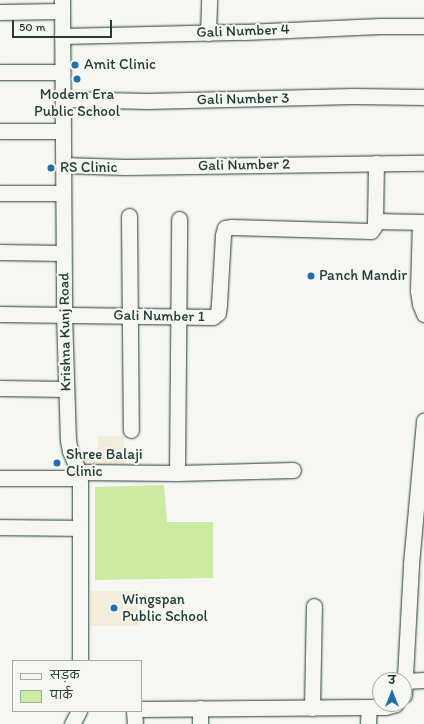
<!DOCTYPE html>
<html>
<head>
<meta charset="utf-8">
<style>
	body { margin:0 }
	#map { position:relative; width:424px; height:724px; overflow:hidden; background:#f6f6f2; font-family:Itim,"Playpen Sans Deva",sans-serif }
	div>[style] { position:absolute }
	.built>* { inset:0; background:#f3ecda; transform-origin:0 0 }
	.green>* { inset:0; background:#cbeba3 }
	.roads { filter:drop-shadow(0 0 1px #1f3d34) drop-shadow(0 0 1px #1f3d34) }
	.street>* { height:15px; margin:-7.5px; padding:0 7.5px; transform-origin:7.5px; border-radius:7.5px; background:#f6f6f2 }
	.dots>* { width:11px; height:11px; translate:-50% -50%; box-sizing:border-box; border:2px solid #f6f6f2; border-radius:50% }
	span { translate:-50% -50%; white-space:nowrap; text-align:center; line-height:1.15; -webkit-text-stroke:4px #f6f6f2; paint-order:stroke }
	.street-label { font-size:15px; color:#1f3d34 }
	.poi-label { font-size:15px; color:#1f3d34 }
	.left { translate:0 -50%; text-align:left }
	.legend { position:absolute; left:12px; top:660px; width:130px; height:52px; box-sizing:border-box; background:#f6f6f2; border:1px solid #a0aca6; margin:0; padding:5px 7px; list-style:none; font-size:12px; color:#1f3d34 }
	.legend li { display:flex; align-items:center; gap:8px; height:20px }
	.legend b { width:20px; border:1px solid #a0aca6 }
	.north { position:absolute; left:372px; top:672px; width:40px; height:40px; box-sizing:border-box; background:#f6f6f2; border:1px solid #a0aca6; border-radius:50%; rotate:0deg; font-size:11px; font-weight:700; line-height:16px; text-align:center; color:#1f3d34 }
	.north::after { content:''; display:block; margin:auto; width:14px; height:18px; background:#1f6fb2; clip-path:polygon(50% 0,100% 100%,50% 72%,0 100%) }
	.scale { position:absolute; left:12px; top:20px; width:100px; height:18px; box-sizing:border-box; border:2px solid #1f3d34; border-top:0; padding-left:5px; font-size:12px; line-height:14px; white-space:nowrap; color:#1f3d34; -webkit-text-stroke:3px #f6f6f2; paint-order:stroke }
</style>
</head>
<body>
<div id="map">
	<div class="built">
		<i style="clip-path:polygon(98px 436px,124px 436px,126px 467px,83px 467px,82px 452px,98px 451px)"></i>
		<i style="left:90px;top:591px;width:49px;height:35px"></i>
	</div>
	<div class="green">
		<i style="clip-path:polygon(164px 485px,167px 522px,213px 522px,213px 578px,95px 580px,95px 487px)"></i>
	</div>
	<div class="roads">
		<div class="street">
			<i style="left:62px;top:0;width:314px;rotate:89.6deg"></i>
			<i style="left:64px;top:314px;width:126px;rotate:88.2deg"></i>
			<i style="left:68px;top:440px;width:11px;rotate:80deg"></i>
			<i style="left:70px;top:451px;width:23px;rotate:67deg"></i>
			<i style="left:79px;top:472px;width:11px;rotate:85deg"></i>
			<i style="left:80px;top:483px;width:178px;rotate:90deg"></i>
			<i style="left:0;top:12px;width:62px;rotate:-0.9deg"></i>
			<i style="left:208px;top:33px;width:33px;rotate:-88deg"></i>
			<i style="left:62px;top:36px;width:182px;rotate:-1.3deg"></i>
			<i style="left:244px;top:32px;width:136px;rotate:-2.5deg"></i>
			<i style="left:380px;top:26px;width:44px"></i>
			<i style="left:0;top:72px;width:62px"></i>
			<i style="left:63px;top:99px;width:84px;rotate:1.4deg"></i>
			<i style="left:147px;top:101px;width:206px;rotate:-1.4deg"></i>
			<i style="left:353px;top:96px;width:71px;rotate:0.8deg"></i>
			<i style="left:0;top:131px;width:63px"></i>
			<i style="left:63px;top:165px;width:62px;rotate:1.8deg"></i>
			<i style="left:125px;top:167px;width:299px;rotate:-0.8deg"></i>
			<i style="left:0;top:193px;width:62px"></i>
			<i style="left:129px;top:216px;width:214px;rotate:89.5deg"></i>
			<i style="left:375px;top:221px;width:49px;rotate:1.2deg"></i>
			<i style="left:420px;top:222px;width:69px;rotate:91.7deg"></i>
			<i style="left:418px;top:291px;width:13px;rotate:81deg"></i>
			<i style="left:420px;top:304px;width:11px;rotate:68deg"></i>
			<i style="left:0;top:252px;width:63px;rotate:0.9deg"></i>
			<i style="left:0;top:314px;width:213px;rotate:0.8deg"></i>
			<i style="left:213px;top:317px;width:6px;rotate:-39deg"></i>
			<i style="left:218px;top:313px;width:9px;rotate:-84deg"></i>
			<i style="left:219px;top:304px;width:69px;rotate:-86.7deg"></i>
			<i style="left:223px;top:235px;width:7px;rotate:-74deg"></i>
			<i style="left:225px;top:228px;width:6px;rotate:-9deg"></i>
			<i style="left:231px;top:227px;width:140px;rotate:1.6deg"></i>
			<i style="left:371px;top:231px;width:7px;rotate:-56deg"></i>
			<i style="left:375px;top:225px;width:62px;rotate:-89.1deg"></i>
			<i style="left:0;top:388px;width:66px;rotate:0.9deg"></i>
			<i style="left:79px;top:472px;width:98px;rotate:0.6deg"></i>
			<i style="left:177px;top:473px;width:116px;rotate:-1.5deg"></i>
			<i style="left:177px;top:473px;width:254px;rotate:-89.5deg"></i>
			<i style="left:0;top:478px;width:80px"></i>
			<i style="left:0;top:527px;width:80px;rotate:0.7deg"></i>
			<i style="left:405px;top:681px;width:19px;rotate:-3deg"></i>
			<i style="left:404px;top:695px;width:131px;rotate:-86.9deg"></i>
			<i style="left:411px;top:564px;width:144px;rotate:-84.8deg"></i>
			<i style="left:200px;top:708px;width:16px;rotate:90deg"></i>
			<i style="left:312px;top:708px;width:102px;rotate:-88.9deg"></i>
			<i style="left:141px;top:709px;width:228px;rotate:-0.5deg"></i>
			<i style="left:369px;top:707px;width:16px"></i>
			<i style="left:385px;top:707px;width:11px;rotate:-15deg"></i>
			<i style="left:134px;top:711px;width:13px;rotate:86deg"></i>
			<i style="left:72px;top:724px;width:15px;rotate:-62deg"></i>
			<i style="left:368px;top:724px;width:17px;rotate:-87deg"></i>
		</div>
	</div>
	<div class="dots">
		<i style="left:75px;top:65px;background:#1f6fb2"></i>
		<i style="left:77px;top:79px;background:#1f6fb2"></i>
		<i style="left:51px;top:168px;background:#1f6fb2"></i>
		<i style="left:311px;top:276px;background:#1f6fb2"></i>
		<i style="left:57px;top:463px;background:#1f6fb2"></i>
		<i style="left:114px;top:608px;background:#1f6fb2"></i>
	</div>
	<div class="street-label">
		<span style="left:243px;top:31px;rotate:-2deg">Gali Number 4</span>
		<span style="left:243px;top:99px;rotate:-1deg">Gali Number 3</span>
		<span style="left:244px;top:165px;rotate:-1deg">Gali Number 2</span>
		<span style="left:159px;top:316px;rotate:1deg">Gali Number 1</span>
		<span style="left:65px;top:332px;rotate:-91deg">Krishna Kunj Road</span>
	</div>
	<div class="poi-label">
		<span class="left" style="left:84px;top:65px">Amit Clinic</span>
		<span style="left:77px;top:103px">Modern Era<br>Public School</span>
		<span class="left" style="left:60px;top:168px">RS Clinic</span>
		<span class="left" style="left:319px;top:276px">Panch Mandir</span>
		<span class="left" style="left:66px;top:463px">Shree Balaji<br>Clinic</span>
		<span class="left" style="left:122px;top:608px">Wingspan<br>Public School</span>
	</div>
	<ul class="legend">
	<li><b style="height:5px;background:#f6f6f2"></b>सड़क</li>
	<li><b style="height:11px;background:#cbeba3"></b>पार्क</li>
	</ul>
	<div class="north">उ</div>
	<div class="scale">50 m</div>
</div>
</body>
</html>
